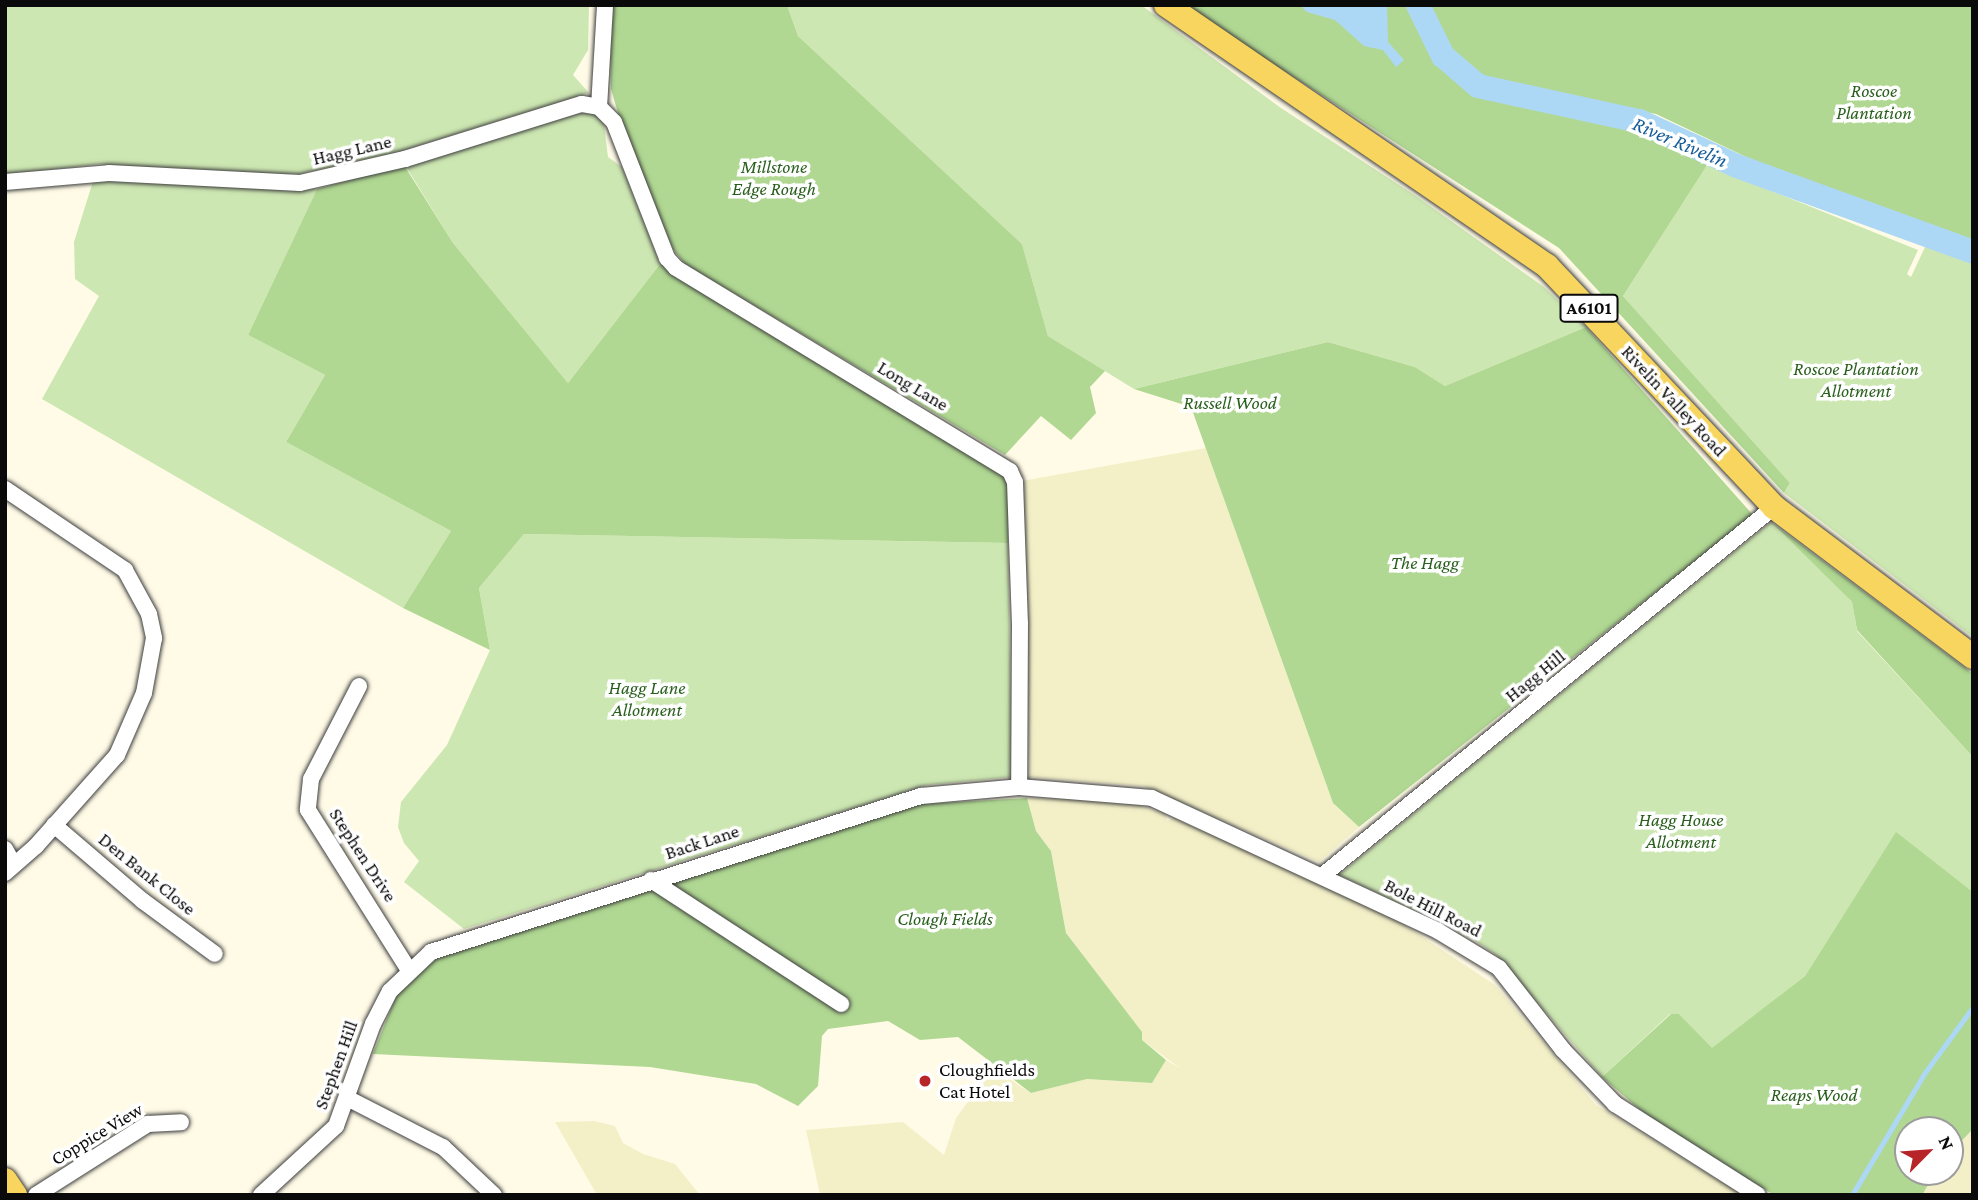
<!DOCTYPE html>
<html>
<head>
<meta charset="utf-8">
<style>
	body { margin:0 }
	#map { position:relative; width:1978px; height:1200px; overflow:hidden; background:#fffbe7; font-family:"Crimson Pro",serif }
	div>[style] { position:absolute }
	.farmland>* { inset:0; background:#f3f0c8 }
	.green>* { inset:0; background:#cde7b2 }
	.forest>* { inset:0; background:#b0d892 }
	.water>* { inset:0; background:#add8f5 }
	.stream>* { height:4.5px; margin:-2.25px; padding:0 2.25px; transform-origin:2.25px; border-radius:2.25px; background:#add8f5 }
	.river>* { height:24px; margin:-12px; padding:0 12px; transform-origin:12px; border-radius:12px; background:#add8f5 }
	.roads { filter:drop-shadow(0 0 2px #3d3d3d) drop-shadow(0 0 2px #3d3d3d) }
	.minor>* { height:16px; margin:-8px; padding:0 8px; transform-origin:8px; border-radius:8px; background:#fff }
	.primary>* { height:24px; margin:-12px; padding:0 12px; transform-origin:12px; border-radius:12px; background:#f7d55e }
	.dots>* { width:19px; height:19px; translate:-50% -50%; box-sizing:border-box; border:4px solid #fff; border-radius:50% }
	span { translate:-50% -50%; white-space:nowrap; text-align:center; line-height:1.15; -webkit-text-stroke:7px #fff; paint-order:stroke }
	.shield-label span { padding:2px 5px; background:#fff; border:2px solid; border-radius:5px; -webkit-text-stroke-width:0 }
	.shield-label { font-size:18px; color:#0a0a0a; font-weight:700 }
	.park-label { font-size:19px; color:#295f1c; font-style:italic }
	.street-label { font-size:19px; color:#0a0a0a }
	.poi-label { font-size:19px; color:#0a0a0a }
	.left { translate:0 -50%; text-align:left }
	.water-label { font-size:21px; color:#165d99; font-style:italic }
	.frame { position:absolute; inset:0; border:7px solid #0a0a0a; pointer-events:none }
	.north { position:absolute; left:1894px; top:1116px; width:70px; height:70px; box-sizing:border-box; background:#fff; border:2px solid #9d9d9d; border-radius:50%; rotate:65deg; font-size:19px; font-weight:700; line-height:28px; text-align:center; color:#0a0a0a }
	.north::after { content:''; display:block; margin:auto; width:24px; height:32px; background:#b72529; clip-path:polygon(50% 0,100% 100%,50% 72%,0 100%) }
</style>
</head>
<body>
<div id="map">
	<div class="farmland">
		<i style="clip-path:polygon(1206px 448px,1333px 803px,1359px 827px,1319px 862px,1143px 786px,1030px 777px,1022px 481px)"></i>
		<i style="clip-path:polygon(1027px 798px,1120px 800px,1144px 807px,1165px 814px,1167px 821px,1174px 818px,1394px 918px,1495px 985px,1596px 1105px,1742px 1195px,820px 1195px,806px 1130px,903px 1122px,944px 1155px,956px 1118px,993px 1068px,1031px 1093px,1087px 1079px,1151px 1083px,1166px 1060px,1181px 1069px,1142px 1040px,1141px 1032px,1066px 933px,1051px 851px,1036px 831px)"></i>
		<i style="clip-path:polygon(594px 1121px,615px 1126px,623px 1143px,643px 1154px,675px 1164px,700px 1195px,597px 1195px,555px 1122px)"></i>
		<i style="clip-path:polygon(1973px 1129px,1973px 1195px,1918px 1195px,1935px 1172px,1950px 1172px,1950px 1153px)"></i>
	</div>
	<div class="green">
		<i style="clip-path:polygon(5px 5px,589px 5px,588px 50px,573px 75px,589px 93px,398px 152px,299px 174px,174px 172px,99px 164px,5px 175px)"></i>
		<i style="clip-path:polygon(787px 5px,1141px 5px,1281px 108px,1416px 196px,1544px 287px,1586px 327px,1445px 386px,1415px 367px,1328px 342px,1134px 389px,1048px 336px,1022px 244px,798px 36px)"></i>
		<i style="clip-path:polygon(581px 111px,603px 117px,608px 157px,622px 167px,660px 264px,568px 383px,453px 243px,405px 165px)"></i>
		<i style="clip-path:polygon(1707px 165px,1918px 250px,1907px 274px,1911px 277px,1926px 245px,1973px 262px,1973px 637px,1784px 493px,1790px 483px,1623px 296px)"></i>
		<i style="clip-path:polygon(94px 178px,317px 189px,248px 335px,325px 375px,286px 442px,451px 531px,403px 608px,42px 399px,99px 296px,75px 279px,74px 242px)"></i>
		<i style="clip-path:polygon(1771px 522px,1852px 602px,1857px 631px,1973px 757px,1973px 892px,1896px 833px,1805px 976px,1712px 1049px,1679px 1014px,1670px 1014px,1602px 1077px,1495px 954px,1462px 932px,1339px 875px)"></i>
		<i style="clip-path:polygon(524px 534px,1008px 543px,1012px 777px,927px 785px,464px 929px,404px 882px,419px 861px,404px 843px,398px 827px,401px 802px,447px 745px,490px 650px,479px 588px)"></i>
	</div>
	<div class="forest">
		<i style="clip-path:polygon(609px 5px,787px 5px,798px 36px,1022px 244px,1048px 336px,1105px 371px,1090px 387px,1096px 413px,1071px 440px,1041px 416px,1005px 455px,685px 264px,673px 249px,621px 123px,611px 89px)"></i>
		<i style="clip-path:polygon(1182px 5px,1411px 5px,1437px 60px,1465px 85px,1629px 126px,1711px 159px,1623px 296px,1790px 483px,1784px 493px,1559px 248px)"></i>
		<i style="clip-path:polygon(1424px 5px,1973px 5px,1973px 243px,1761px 164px,1656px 114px,1478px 80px,1446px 52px)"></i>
		<i style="clip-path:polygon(404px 165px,453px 243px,568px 383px,660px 264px,1003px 472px,1008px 481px,1008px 543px,524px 534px,479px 588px,490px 650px,403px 608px,451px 531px,286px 442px,325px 375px,248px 335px,317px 189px)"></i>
		<i style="clip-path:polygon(1586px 327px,1753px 515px,1359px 827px,1333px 803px,1191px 407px,1134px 389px,1328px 342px,1415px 367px,1445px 386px)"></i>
		<i style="clip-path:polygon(1771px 522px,1973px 674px,1973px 757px,1857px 630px,1852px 602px)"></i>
		<i style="clip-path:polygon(1027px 798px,1036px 831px,1051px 851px,1066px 933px,1142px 1032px,1142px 1040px,1166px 1060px,1152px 1083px,1087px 1079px,1031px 1093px,958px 1037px,920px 1040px,888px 1021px,828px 1029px,822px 1036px,818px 1086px,798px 1106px,756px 1084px,650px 1067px,373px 1054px,396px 996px,434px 958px,922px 804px)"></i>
		<i style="clip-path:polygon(1896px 832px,1973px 892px,1973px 1129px,1950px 1153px,1950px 1130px,1908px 1130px,1908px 1172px,1936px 1172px,1922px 1195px,1774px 1195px,1658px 1125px,1602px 1077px,1671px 1014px,1679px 1014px,1712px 1048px,1805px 976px)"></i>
	</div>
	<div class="water">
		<i style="clip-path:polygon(1300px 5px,1387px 5px,1388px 42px,1404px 60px,1396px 67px,1383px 50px,1364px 46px,1335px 20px,1307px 12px)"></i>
	</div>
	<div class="stream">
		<i style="left:1852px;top:1195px;width:141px;rotate:-59.2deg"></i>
		<i style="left:1924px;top:1074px;width:83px;rotate:-53.8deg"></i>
	</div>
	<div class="river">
		<i style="left:1418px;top:5px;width:57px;rotate:63.9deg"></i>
		<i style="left:1443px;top:56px;width:46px;rotate:40.6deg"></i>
		<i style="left:1478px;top:86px;width:165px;rotate:12.3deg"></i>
		<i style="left:1639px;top:121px;width:108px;rotate:24.7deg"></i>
		<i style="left:1737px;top:166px;width:251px;rotate:20deg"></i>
	</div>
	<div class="roads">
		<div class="minor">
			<i style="left:599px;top:107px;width:102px;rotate:-86.6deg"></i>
			<i style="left:5px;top:182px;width:104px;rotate:-4.9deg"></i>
			<i style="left:109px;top:173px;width:191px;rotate:3deg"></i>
			<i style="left:300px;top:183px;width:108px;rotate:-12.9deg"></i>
			<i style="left:405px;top:159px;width:185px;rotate:-17.3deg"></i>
			<i style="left:582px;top:104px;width:17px;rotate:10deg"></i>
			<i style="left:599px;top:107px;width:21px;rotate:45deg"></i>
			<i style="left:614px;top:122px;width:146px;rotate:68.7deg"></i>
			<i style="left:667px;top:258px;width:13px;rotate:48deg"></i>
			<i style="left:676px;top:268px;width:391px;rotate:31.3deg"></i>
			<i style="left:1010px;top:471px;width:12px;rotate:66deg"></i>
			<i style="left:1015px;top:482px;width:141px;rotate:88deg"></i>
			<i style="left:1020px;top:623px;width:164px;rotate:90.3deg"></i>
			<i style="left:5px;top:489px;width:145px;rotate:34deg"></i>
			<i style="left:125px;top:570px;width:50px;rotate:61.4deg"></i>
			<i style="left:149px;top:614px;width:25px;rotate:78deg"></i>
			<i style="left:154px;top:638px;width:56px;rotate:100.3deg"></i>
			<i style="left:144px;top:693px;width:68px;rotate:113.5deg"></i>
			<i style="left:117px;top:755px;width:122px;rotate:131.7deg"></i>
			<i style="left:36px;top:846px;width:41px;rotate:138.9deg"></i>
			<i style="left:359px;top:686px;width:105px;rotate:117.3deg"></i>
			<i style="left:311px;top:779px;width:31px;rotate:96deg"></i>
			<i style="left:308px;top:810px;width:188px;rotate:57.8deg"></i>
			<i style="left:54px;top:825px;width:117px;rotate:40.5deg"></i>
			<i style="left:143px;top:901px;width:89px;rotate:36.4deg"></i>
			<i style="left:5px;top:849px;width:18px;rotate:61deg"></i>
			<i style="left:1322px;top:876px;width:583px;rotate:-39.23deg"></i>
			<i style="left:651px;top:880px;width:227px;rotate:33.1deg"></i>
			<i style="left:349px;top:1099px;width:106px;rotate:27.1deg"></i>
			<i style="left:443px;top:1147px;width:70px;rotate:43.3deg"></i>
			<i style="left:36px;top:1195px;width:133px;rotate:-32.4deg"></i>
			<i style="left:148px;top:1124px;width:33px;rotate:-3deg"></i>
			<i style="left:261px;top:1195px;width:102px;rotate:-42.6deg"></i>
			<i style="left:336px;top:1126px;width:109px;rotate:-70.1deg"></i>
			<i style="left:373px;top:1024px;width:37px;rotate:-63deg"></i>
			<i style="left:390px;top:991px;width:57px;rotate:-43.6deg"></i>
			<i style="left:431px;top:952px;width:514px;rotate:-17.66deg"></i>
			<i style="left:921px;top:796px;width:98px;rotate:-5.2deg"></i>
			<i style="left:1019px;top:787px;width:133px;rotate:4.7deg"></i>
			<i style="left:1152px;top:798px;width:315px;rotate:24.9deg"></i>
			<i style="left:1438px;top:931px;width:71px;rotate:31.2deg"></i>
			<i style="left:1499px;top:968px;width:104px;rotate:52deg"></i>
			<i style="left:1563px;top:1050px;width:75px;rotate:46.1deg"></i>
			<i style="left:1615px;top:1104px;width:169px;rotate:32.5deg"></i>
		</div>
		<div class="primary">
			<i style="left:1166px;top:5px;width:462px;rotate:34.4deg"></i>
			<i style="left:1547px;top:266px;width:331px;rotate:46.7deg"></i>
			<i style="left:1774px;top:507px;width:249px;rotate:37deg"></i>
			<i style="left:5px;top:1180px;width:18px;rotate:56deg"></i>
		</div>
	</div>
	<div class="dots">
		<i style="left:925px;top:1081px;background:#b72529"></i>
	</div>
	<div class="shield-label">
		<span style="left:1589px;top:308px">A6101</span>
	</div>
	<div class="park-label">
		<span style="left:1874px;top:102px">Roscoe<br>Plantation</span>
		<span style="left:774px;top:178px">Millstone<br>Edge Rough</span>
		<span style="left:1856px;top:380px">Roscoe Plantation<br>Allotment</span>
		<span style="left:1230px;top:403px">Russell Wood</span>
		<span style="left:1425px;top:563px">The Hagg</span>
		<span style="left:647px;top:699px">Hagg Lane<br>Allotment</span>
		<span style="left:1681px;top:831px">Hagg House<br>Allotment</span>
		<span style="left:945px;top:919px">Clough Fields</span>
		<span style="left:1814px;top:1095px">Reaps Wood</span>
	</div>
	<div class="street-label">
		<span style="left:352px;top:150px;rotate:-13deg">Hagg Lane</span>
		<span style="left:913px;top:386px;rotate:31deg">Long Lane</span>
		<span style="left:1674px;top:401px;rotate:47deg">Rivelin Valley Road</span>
		<span style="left:1535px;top:676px;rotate:-39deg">Hagg Hill</span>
		<span style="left:702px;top:842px;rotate:-18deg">Back Lane</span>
		<span style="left:363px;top:855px;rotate:57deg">Stephen Drive</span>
		<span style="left:147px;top:874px;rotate:39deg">Den Bank Close</span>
		<span style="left:1433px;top:908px;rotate:27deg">Bole Hill Road</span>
		<span style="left:336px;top:1065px;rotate:-70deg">Stephen Hill</span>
		<span style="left:97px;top:1134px;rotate:-31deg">Coppice View</span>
	</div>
	<div class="poi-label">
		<span class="left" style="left:939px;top:1081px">Cloughfields<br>Cat Hotel</span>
	</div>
	<div class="water-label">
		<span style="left:1680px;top:142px;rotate:23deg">River Rivelin</span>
	</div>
	<div class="frame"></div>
	<div class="north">N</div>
</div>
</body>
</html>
